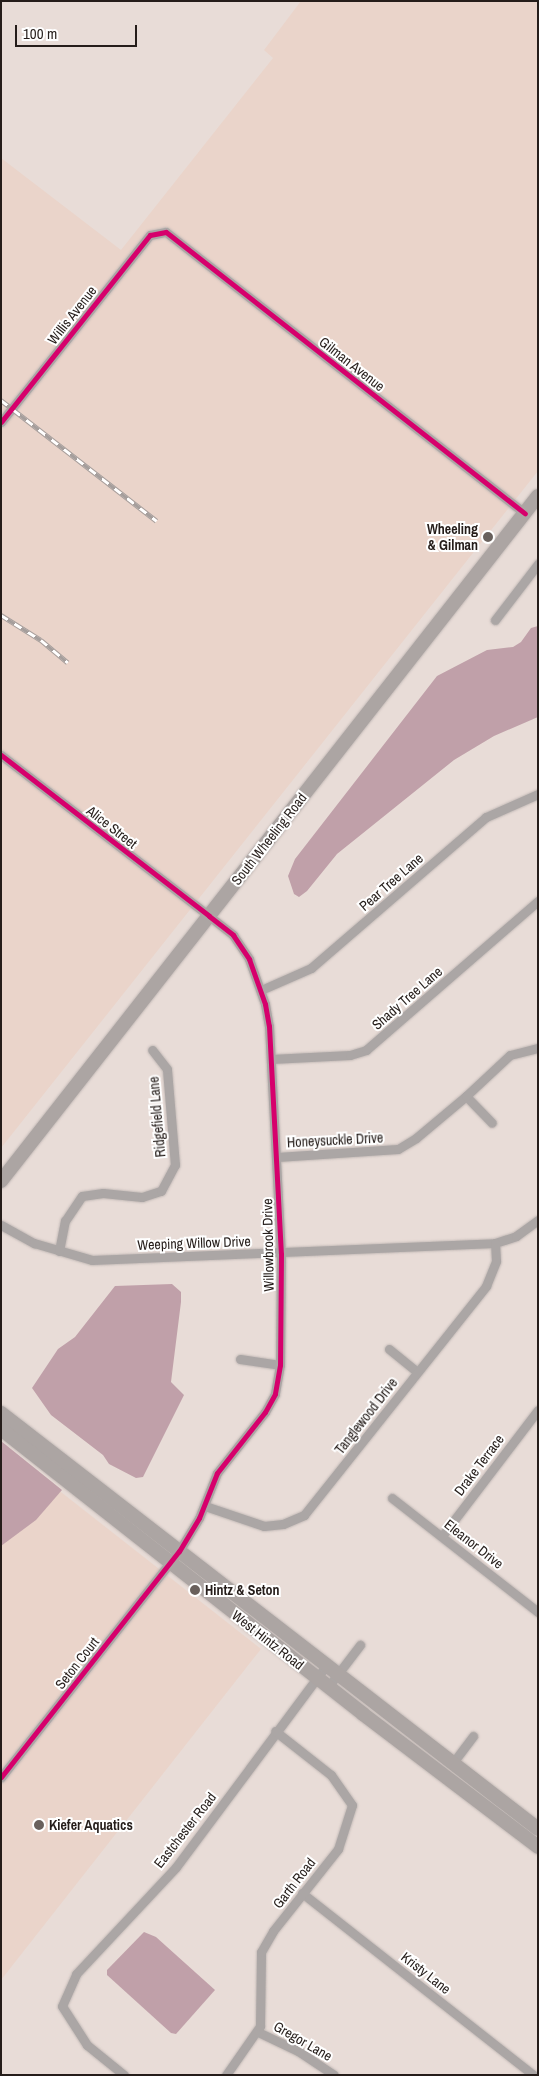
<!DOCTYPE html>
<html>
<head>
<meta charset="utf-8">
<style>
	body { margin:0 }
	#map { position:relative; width:539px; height:2076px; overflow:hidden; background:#e8dcd7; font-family:"Archivo Narrow",sans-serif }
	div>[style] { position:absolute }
	.built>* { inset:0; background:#ead4ca }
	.water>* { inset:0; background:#c0a0a9 }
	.roads { filter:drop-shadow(0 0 1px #c3bab7) drop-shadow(0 0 1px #c3bab7) }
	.street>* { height:9px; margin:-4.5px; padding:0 4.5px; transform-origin:4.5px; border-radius:4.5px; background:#aba6a5 }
	.secondary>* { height:14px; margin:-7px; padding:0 7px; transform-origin:7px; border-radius:7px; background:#aca5a3 }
	.rail>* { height:4.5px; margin-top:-2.25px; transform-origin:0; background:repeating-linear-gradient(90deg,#fff 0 8px,#a59e9c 0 16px); box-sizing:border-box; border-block:1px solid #a59e9c }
	.cycleway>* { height:5px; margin:-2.5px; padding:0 2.5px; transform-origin:2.5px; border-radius:2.5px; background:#d6006c }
	.dots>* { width:14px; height:14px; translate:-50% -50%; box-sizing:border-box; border:2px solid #fff; border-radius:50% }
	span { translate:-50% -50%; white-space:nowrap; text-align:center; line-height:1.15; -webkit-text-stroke:4px #fff; paint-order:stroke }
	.street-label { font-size:14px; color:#251d1a }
	.poi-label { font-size:14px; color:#251d1a; font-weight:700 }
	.right { translate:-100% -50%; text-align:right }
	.left { translate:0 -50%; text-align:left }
	.frame { position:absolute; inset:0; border:2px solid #251d1a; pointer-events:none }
	.scale { position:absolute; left:15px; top:25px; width:122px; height:22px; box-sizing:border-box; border:2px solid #251d1a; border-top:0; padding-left:6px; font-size:15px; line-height:18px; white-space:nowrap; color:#251d1a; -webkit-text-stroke:4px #fff; paint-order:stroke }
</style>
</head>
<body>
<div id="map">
	<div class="built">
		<i style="clip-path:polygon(301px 1px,538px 1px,538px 471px,1px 1148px,1px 158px,121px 250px,273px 58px,264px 50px)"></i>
		<i style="clip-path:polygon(1px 1445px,261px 1649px,1px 1980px)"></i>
	</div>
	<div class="water">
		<i style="clip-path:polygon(538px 626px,538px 717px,494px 736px,454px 760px,337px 854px,307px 891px,299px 897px,294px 894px,288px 876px,295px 859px,437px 676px,487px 650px,513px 647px,521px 642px,531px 628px)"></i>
		<i style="clip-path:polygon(172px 1284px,181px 1292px,181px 1302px,171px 1382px,184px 1395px,143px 1477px,136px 1478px,109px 1464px,103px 1455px,51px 1415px,32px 1388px,58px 1349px,75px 1337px,115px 1286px)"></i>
		<i style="clip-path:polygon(1px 1441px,62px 1490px,36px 1520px,1px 1546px)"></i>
		<i style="clip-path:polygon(144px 1932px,156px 1937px,215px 1990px,176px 2034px,171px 2033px,107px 1975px,107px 1970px)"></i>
	</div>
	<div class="roads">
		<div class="street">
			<i style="left:1px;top:422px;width:239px;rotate:-51.5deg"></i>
			<i style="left:150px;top:235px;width:16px;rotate:-11deg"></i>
			<i style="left:166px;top:232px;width:456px;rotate:38.1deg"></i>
			<i style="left:495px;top:620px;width:71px;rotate:-52.5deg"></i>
			<i style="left:1px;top:755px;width:263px;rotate:37.7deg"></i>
			<i style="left:209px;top:916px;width:31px;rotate:38deg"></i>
			<i style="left:233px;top:935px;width:29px;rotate:56deg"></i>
			<i style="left:249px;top:959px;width:48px;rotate:70.4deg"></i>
			<i style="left:265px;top:1004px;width:22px;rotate:80deg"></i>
			<i style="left:269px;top:1026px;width:228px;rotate:87deg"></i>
			<i style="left:281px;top:1254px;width:111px;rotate:90.5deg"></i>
			<i style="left:280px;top:1365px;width:29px;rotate:100deg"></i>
			<i style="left:275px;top:1394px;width:21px;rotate:119deg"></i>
			<i style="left:265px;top:1412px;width:78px;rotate:128.2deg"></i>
			<i style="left:217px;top:1473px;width:48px;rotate:111.8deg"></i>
			<i style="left:199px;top:1518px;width:39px;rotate:121deg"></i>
			<i style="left:179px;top:1551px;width:288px;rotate:128.2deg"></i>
			<i style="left:261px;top:990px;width:55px;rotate:-23.7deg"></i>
			<i style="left:311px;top:968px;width:231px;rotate:-40.8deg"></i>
			<i style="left:486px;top:817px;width:57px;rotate:-23.9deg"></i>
			<i style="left:271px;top:1059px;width:79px;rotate:-2.9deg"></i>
			<i style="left:350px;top:1055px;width:17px;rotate:-17deg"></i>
			<i style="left:366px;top:1050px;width:228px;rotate:-40.9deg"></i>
			<i style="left:466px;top:1096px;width:37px;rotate:46deg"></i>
			<i style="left:277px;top:1157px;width:121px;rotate:-3.8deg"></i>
			<i style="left:398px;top:1149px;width:21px;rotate:-31deg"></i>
			<i style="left:416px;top:1138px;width:65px;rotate:-40deg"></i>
			<i style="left:466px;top:1096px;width:60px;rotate:-43deg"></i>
			<i style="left:510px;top:1055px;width:29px;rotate:-14deg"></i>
			<i style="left:1px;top:1225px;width:38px;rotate:29deg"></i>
			<i style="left:34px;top:1243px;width:60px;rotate:16.3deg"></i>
			<i style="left:92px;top:1260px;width:403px;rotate:-2.4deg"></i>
			<i style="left:495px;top:1243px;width:22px;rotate:-18deg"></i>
			<i style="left:516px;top:1236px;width:27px;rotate:-36deg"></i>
			<i style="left:59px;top:1251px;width:31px;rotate:-79deg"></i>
			<i style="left:65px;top:1221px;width:30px;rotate:-56deg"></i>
			<i style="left:82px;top:1196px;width:21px;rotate:-8deg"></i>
			<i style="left:103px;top:1193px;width:39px;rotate:6deg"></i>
			<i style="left:142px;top:1197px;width:20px;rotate:-18deg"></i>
			<i style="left:161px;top:1191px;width:30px;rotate:-62deg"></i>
			<i style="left:175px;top:1165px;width:96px;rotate:-94.8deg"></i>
			<i style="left:167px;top:1069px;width:24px;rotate:-128deg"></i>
			<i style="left:389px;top:1349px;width:36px;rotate:39deg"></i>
			<i style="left:240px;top:1359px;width:40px;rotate:8.5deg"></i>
			<i style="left:392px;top:1498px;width:185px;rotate:38deg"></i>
			<i style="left:205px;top:1506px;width:62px;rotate:18.7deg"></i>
			<i style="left:264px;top:1526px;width:19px;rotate:-6deg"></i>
			<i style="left:283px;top:1524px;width:23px;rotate:-23deg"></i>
			<i style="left:304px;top:1515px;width:293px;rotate:-51.5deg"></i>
			<i style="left:486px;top:1286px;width:27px;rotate:-68deg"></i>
			<i style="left:496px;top:1261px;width:18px;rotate:-93deg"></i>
			<i style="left:442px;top:1536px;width:158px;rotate:-52.7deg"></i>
			<i style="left:328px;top:1687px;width:53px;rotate:-52.7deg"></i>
			<i style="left:452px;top:1764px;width:35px;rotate:-53deg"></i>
			<i style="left:302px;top:1893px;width:294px;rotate:38.2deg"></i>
			<i style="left:258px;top:2032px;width:44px;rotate:25.4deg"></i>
			<i style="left:298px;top:2051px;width:43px;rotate:33.7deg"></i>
			<i style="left:124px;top:2075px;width:48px;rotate:-141deg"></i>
			<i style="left:87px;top:2045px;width:46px;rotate:-122.7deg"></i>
			<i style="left:62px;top:2006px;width:35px;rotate:-66deg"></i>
			<i style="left:76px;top:1974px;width:146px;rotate:-46.9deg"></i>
			<i style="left:176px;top:1867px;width:251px;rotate:-53.3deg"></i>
			<i style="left:226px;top:2075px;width:60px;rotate:-55.2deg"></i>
			<i style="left:260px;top:2026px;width:74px;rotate:-89.2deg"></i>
			<i style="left:261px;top:1952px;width:24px;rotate:-60deg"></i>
			<i style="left:273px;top:1931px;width:105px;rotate:-51.6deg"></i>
			<i style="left:338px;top:1849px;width:46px;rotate:-72.3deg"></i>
			<i style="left:352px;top:1805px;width:37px;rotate:-125deg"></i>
			<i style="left:331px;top:1775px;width:71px;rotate:-141.8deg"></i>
		</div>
		<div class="secondary">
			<i style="left:1px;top:1181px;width:870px;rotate:-51.91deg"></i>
			<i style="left:1px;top:1413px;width:679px;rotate:37.76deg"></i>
			<i style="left:1px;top:1429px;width:461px;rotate:38.2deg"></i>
			<i style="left:363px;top:1714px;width:220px;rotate:37.2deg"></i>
		</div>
	</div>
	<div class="rail">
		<i style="left:1px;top:400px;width:197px;rotate:37.8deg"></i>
		<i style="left:1px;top:615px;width:47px;rotate:32deg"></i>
		<i style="left:41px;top:640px;width:35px;rotate:40deg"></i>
	</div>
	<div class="cycleway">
		<i style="left:1px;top:422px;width:239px;rotate:-51.5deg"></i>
		<i style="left:150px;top:235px;width:16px;rotate:-11deg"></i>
		<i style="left:166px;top:232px;width:456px;rotate:38.1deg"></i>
		<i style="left:1px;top:755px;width:263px;rotate:37.7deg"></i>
		<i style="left:209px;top:916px;width:31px;rotate:38deg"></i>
		<i style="left:233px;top:935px;width:29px;rotate:56deg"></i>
		<i style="left:249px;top:959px;width:48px;rotate:70.4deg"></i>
		<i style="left:265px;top:1004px;width:22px;rotate:80deg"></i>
		<i style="left:269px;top:1026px;width:228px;rotate:87deg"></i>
		<i style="left:281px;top:1254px;width:111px;rotate:90.5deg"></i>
		<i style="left:280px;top:1365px;width:29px;rotate:100deg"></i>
		<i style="left:275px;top:1394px;width:21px;rotate:119deg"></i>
		<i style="left:265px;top:1412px;width:78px;rotate:128.2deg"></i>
		<i style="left:217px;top:1473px;width:48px;rotate:111.8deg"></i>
		<i style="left:199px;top:1518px;width:39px;rotate:121deg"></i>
		<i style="left:179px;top:1551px;width:288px;rotate:128.2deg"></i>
	</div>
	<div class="dots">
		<i style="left:488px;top:537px;background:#69605c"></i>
		<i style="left:195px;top:1590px;background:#69605c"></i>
		<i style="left:39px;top:1825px;background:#69605c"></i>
	</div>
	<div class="street-label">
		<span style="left:72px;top:315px;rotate:-52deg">Willis Avenue</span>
		<span style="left:352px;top:364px;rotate:38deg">Gilman Avenue</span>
		<span style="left:112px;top:827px;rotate:38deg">Alice Street</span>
		<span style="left:269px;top:839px;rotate:-52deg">South Wheeling Road</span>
		<span style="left:391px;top:882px;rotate:-41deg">Pear Tree Lane</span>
		<span style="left:407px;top:998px;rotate:-41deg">Shady Tree Lane</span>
		<span style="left:157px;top:1117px;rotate:-95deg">Ridgefield Lane</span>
		<span style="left:335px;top:1140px;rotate:-3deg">Honeysuckle Drive</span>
		<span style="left:194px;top:1243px;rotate:-2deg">Weeping Willow Drive</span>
		<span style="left:268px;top:1245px;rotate:-91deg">Willowbrook Drive</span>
		<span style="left:366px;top:1416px;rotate:-52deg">Tanglewood Drive</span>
		<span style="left:479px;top:1465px;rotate:-53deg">Drake Terrace</span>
		<span style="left:474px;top:1544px;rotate:38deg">Eleanor Drive</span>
		<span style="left:268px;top:1640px;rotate:38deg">West Hintz Road</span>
		<span style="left:77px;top:1663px;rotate:-52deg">Seton Court</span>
		<span style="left:185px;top:1830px;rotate:-52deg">Eastchester Road</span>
		<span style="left:294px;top:1883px;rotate:-52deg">Garth Road</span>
		<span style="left:426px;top:1973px;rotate:38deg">Kristy Lane</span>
		<span style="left:303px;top:2041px;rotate:30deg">Gregor Lane</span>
	</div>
	<div class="poi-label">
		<span class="right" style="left:478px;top:537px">Wheeling<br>&amp; Gilman</span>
		<span class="left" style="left:205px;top:1590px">Hintz &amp; Seton</span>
		<span class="left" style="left:49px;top:1825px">Kiefer Aquatics</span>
	</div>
	<div class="frame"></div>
	<div class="scale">100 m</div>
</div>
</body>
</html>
